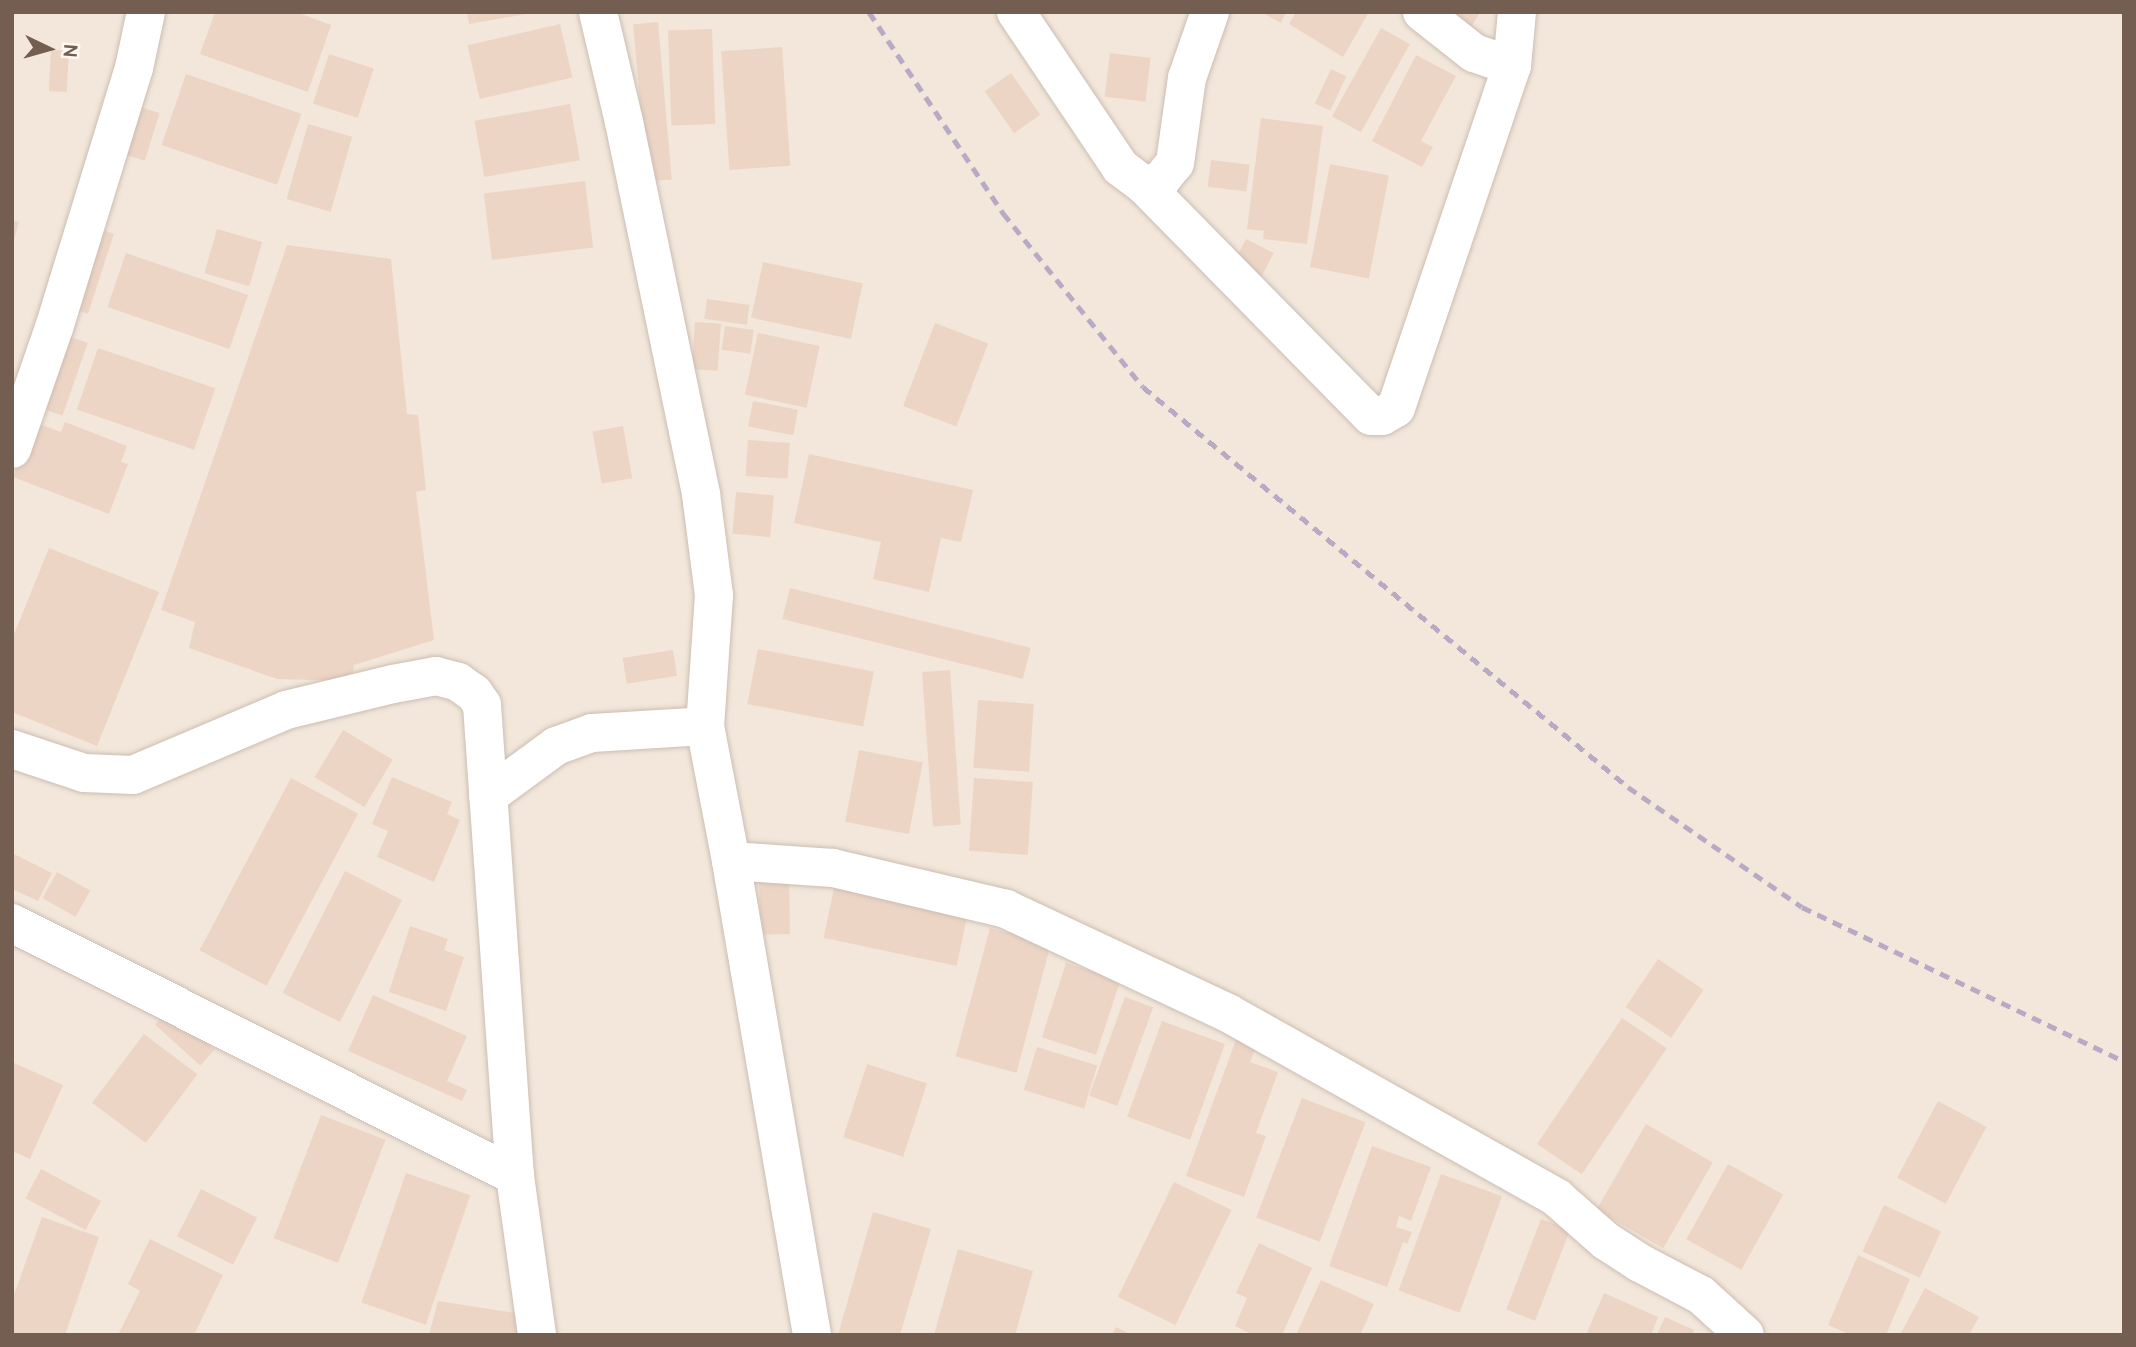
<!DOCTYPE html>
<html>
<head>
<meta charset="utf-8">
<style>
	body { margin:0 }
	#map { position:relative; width:2136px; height:1347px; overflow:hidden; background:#fbf5eb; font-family:Cabin,sans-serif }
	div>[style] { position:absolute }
	.residential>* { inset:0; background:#f2e7da; transform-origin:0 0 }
	.building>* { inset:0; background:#edd5c6; transform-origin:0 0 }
	.roads { filter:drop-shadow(0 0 2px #ccbdb2) drop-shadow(0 0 2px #ccbdb2) }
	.street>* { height:38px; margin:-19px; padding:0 19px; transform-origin:19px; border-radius:19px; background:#fff }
	.rail>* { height:5px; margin-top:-2.5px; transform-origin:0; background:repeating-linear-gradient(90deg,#b8aac4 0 10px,transparent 0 17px) }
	span { translate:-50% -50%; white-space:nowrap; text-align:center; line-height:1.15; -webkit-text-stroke:6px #fdf9f2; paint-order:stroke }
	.frame { position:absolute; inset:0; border:14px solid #745d51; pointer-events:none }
	.north { position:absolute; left:14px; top:14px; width:70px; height:70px; -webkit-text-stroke:5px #fdf9f2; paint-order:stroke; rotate:95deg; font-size:19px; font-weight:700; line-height:28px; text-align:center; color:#745d51 }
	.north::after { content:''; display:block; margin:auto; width:24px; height:32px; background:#745d51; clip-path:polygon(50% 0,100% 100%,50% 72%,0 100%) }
</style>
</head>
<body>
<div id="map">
	<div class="residential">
		<i style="left:12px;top:12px;width:2112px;height:1323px"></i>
	</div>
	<div class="building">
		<i style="clip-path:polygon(215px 12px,296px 12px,331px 25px,308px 92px,200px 54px)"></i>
		<i style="clip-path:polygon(467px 12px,526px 12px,526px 14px,469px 24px)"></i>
		<i style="clip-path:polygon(1261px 12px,1286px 12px,1281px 23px)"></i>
		<i style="clip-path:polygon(1296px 12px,1369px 12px,1343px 57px,1289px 24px)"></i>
		<i style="clip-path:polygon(1446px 12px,1480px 12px,1472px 26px)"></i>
		<i style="left:658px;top:22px;width:158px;height:25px;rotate:85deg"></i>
		<i style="left:560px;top:24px;width:55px;height:95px;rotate:77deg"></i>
		<i style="left:1381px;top:28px;width:33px;height:101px;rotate:29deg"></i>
		<i style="left:712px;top:29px;width:95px;height:44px;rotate:88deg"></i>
		<i style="left:782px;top:47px;width:119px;height:61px;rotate:86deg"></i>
		<i style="left:51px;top:50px;width:18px;height:41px;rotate:3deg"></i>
		<i style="left:1110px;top:53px;width:41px;height:44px;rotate:7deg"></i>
		<i style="left:329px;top:54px;width:47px;height:52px;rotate:18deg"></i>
		<i style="clip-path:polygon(1416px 55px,1456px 76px,1421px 141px,1433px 147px,1422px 167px,1372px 141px)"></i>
		<i style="left:1331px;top:69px;width:17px;height:38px;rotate:25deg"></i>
		<i style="left:1011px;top:73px;width:51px;height:32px;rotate:55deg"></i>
		<i style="left:186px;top:74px;width:122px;height:75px;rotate:19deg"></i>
		<i style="left:127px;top:103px;width:34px;height:50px;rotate:17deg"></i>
		<i style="left:570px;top:104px;width:57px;height:97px;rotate:80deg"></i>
		<i style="clip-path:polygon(1261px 118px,1323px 126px,1307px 244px,1263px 239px,1264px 231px,1247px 229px)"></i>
		<i style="left:308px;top:124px;width:46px;height:78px;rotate:16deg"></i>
		<i style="left:1211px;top:160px;width:39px;height:27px;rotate:7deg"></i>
		<i style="left:1330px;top:164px;width:60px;height:105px;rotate:11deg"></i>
		<i style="left:585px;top:181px;width:67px;height:102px;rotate:83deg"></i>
		<i style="clip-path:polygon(12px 220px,19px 222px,13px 243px,12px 243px)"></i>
		<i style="left:93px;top:227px;width:22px;height:84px;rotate:18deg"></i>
		<i style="left:217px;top:229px;width:47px;height:46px;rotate:16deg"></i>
		<i style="left:1246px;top:239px;width:31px;height:27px;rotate:27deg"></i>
		<i style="clip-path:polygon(287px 245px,391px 259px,407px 414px,418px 415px,426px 490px,416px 492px,434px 640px,354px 665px,352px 681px,277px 679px,189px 648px,195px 622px,161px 610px)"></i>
		<i style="left:126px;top:253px;width:129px;height:57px;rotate:19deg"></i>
		<i style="left:763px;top:262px;width:102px;height:57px;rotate:12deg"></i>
		<i style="left:707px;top:299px;width:43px;height:20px;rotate:8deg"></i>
		<i style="left:695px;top:322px;width:26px;height:47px;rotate:4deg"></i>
		<i style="left:935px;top:323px;width:57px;height:89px;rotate:21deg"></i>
		<i style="left:725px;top:326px;width:29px;height:24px;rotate:8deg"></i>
		<i style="left:758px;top:333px;width:63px;height:63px;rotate:12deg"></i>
		<i style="left:65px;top:335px;width:24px;height:77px;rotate:19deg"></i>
		<i style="left:98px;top:348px;width:124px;height:65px;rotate:19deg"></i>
		<i style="left:753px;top:401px;width:46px;height:26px;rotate:11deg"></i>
		<i style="clip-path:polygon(34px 422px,61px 432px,65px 422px,127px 446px,121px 462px,128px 464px,109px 514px,13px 477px)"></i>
		<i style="left:623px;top:426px;width:53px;height:31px;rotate:80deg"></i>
		<i style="left:748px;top:440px;width:42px;height:36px;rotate:4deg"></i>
		<i style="clip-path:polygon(809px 454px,973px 490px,961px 542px,941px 538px,929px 592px,873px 579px,881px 542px,794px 523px)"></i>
		<i style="left:736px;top:492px;width:38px;height:42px;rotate:5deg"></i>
		<i style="clip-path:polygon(49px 548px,159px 592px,97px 746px,12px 712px,12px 639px)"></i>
		<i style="left:790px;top:588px;width:248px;height:32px;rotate:14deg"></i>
		<i style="left:758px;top:649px;width:118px;height:56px;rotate:11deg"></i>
		<i style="left:673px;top:650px;width:26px;height:51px;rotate:81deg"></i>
		<i style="left:950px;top:670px;width:155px;height:28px;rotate:86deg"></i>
		<i style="left:978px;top:700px;width:56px;height:68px;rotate:4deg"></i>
		<i style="left:343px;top:730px;width:58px;height:55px;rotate:31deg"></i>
		<i style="left:859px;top:750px;width:65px;height:73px;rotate:11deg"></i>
		<i style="clip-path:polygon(392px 777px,452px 802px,447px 814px,460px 820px,434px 882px,377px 857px,388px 831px,372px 824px)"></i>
		<i style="left:291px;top:778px;width:76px;height:195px;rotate:28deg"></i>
		<i style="left:974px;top:778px;width:59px;height:73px;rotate:4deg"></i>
		<i style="clip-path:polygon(12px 853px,52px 873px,38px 901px,12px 889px)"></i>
		<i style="left:345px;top:871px;width:64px;height:137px;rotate:27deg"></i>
		<i style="left:57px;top:872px;width:38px;height:30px;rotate:29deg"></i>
		<i style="left:789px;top:875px;width:59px;height:30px;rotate:89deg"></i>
		<i style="left:835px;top:884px;width:136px;height:55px;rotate:12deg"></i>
		<i style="clip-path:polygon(410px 926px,448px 939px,444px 950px,464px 957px,446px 1011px,389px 992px)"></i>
		<i style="left:990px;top:928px;width:63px;height:133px;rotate:15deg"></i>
		<i style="left:1658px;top:959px;width:55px;height:58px;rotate:34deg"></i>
		<i style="left:1066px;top:963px;width:57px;height:78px;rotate:18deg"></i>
		<i style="clip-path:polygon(373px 995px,467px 1036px,447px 1081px,467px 1090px,462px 1101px,348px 1051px)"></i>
		<i style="left:1125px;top:997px;width:30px;height:105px;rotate:20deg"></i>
		<i style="left:169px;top:1009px;width:61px;height:21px;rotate:42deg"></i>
		<i style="left:1622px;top:1018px;width:54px;height:152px;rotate:34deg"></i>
		<i style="left:1162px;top:1021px;width:67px;height:102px;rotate:20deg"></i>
		<i style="left:144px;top:1034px;width:67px;height:86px;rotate:37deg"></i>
		<i style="clip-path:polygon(1237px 1037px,1257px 1044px,1250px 1062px,1278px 1072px,1256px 1133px,1266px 1136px,1244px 1197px,1186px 1176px)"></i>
		<i style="left:1037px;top:1047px;width:63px;height:45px;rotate:17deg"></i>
		<i style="clip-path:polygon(12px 1062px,63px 1085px,30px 1159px,12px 1151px)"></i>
		<i style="left:867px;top:1064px;width:63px;height:77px;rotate:18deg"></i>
		<i style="left:1302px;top:1098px;width:68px;height:128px;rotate:21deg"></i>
		<i style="left:1938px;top:1101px;width:55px;height:87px;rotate:28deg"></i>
		<i style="left:321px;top:1115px;width:69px;height:132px;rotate:21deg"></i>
		<i style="left:1646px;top:1124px;width:77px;height:99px;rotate:30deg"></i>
		<i style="clip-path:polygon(1372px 1146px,1431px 1167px,1411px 1221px,1399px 1216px,1396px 1227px,1412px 1232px,1407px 1244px,1403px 1242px,1387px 1287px,1329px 1266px)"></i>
		<i style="left:1728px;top:1164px;width:63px;height:86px;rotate:29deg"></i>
		<i style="left:41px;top:1169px;width:68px;height:33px;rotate:28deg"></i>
		<i style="left:406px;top:1173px;width:68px;height:137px;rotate:19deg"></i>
		<i style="left:1441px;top:1174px;width:65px;height:124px;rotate:20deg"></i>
		<i style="left:1174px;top:1182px;width:64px;height:128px;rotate:26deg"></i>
		<i style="left:201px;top:1189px;width:63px;height:53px;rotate:27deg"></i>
		<i style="left:1884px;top:1205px;width:63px;height:51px;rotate:25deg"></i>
		<i style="clip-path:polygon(873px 1212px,931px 1229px,900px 1335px,838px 1335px)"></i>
		<i style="clip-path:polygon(42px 1217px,99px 1237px,65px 1335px,12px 1335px,12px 1300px)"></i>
		<i style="left:1541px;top:1219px;width:31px;height:97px;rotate:21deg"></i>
		<i style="clip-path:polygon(150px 1239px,223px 1275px,194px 1335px,118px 1335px,140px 1291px,128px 1284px)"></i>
		<i style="clip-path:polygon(1259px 1243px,1312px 1268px,1282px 1335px,1253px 1335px,1235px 1326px,1247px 1298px,1236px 1293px)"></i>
		<i style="clip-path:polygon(958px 1249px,1033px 1271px,1015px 1335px,934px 1335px)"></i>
		<i style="clip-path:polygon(1858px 1255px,1910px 1279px,1886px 1335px,1851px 1335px,1828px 1325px)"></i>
		<i style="clip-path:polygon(1321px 1280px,1374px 1304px,1360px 1335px,1296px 1335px)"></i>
		<i style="clip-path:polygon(1925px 1288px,1979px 1317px,1969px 1335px,1900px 1335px)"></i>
		<i style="clip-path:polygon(1604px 1293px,1658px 1317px,1651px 1335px,1586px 1335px)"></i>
		<i style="clip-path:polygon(438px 1301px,515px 1313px,521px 1335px,429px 1335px)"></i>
		<i style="clip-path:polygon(1665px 1317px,1694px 1330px,1692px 1335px,1657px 1335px)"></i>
		<i style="clip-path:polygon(1116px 1327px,1132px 1335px,1112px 1335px)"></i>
	</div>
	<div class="roads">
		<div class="street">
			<i style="left:598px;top:12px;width:113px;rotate:76.7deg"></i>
			<i style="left:624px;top:122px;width:380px;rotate:78.3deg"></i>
			<i style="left:701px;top:494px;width:102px;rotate:82.7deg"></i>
			<i style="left:714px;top:595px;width:131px;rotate:93.9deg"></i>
			<i style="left:705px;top:726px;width:137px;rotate:79.1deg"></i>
			<i style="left:731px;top:861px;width:481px;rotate:80.3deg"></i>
			<i style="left:1016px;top:12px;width:187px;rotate:56.1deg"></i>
			<i style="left:1120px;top:167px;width:31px;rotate:37deg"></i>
			<i style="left:1145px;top:186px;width:322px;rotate:45.5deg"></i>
			<i style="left:1371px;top:416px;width:11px"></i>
			<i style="left:1382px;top:416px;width:16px;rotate:-30deg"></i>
			<i style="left:1396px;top:408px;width:361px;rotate:-71.3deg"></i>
			<i style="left:1512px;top:66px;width:54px;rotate:-84.7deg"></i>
			<i style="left:1422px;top:12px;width:66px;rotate:38.3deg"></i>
			<i style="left:1474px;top:53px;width:40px;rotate:18.9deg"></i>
			<i style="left:1145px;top:186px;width:17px;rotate:-21deg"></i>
			<i style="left:1161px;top:180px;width:22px;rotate:-51deg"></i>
			<i style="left:1175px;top:163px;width:86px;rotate:-82deg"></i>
			<i style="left:1187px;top:78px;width:70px;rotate:-70.8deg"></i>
			<i style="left:12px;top:449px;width:128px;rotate:-70.9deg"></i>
			<i style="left:54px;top:328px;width:272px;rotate:-72.9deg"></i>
			<i style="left:134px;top:68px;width:57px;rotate:-77.9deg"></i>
			<i style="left:12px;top:749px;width:76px;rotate:18.4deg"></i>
			<i style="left:84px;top:773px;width:49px;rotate:2.3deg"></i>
			<i style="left:133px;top:775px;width:166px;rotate:-23deg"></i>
			<i style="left:286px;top:710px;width:110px;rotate:-13.7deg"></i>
			<i style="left:393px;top:684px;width:44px;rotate:-10.5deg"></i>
			<i style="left:436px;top:676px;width:23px;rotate:15deg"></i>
			<i style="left:458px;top:682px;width:19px;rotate:35deg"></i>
			<i style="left:474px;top:693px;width:14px;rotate:56deg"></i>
			<i style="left:482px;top:705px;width:472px;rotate:86deg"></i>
			<i style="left:515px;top:1176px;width:161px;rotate:82.1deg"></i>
			<i style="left:488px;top:796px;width:84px;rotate:-36.3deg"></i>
			<i style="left:556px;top:746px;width:38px;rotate:-20deg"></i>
			<i style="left:592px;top:733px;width:113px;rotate:-3.5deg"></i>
			<i style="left:731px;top:861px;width:102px;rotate:3.9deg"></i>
			<i style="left:833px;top:868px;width:178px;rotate:13.3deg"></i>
			<i style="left:1006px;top:909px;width:245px;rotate:25.1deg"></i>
			<i style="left:1228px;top:1013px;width:377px;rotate:29.3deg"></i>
			<i style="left:1557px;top:1198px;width:65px;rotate:41.3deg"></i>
			<i style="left:1606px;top:1241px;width:40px;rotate:32.9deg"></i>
			<i style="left:1640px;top:1263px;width:69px;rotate:27.7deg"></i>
			<i style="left:1701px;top:1295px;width:59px;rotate:42.3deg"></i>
			<i style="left:12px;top:923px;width:563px;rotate:26.7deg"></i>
		</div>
	</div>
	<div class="rail">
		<i style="left:869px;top:12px;width:242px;rotate:56.3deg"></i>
		<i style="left:1003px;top:213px;width:223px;rotate:51.2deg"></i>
		<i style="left:1143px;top:387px;width:629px;rotate:39.51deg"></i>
		<i style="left:1628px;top:787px;width:211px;rotate:34.6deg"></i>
		<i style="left:1802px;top:907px;width:357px;rotate:25.6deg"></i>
	</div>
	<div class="frame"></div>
	<div class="north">N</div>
</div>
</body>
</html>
